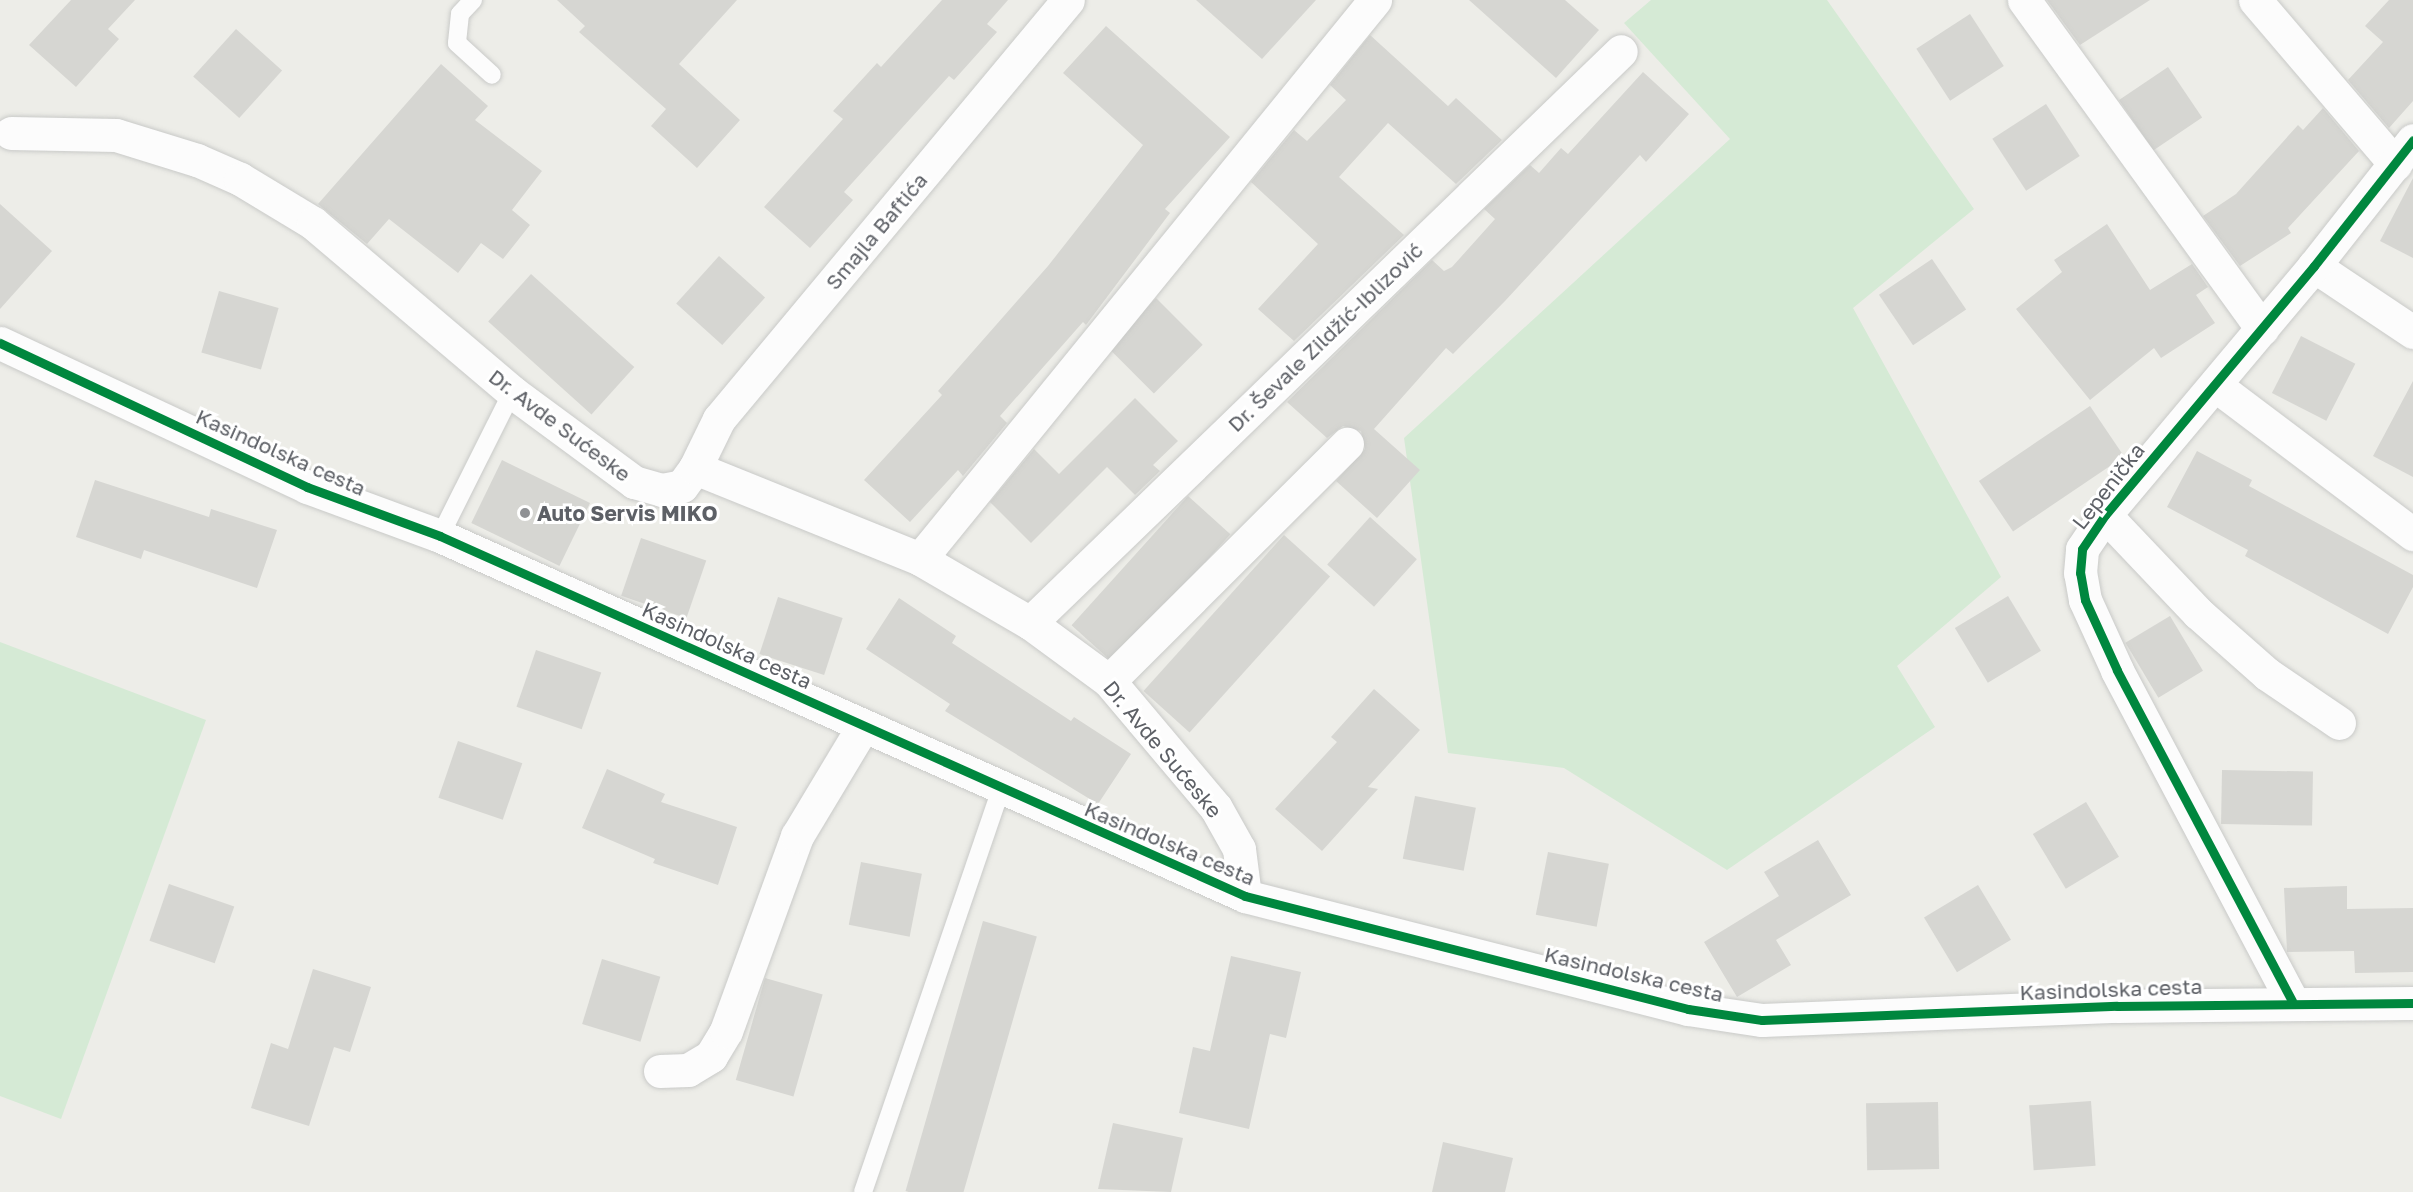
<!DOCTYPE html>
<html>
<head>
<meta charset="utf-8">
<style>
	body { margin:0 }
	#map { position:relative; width:2413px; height:1192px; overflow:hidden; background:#edede8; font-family:"Golos Text",sans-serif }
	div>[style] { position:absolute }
	.green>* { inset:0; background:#d5ead5 }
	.building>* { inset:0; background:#d6d6d2; transform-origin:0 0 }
	.roads { filter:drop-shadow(0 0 2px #c9cac8) drop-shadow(0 0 2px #c9cac8) }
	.service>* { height:18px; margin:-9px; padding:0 9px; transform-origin:9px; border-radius:9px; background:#fcfcfc }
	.minor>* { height:33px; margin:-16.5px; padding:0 16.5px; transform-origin:16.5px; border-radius:16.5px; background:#fcfcfc }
	.cycleway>* { height:9px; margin:-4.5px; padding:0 4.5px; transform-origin:4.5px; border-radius:4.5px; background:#00873e }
	.dots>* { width:16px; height:16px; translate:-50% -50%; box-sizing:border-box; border:3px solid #fff; border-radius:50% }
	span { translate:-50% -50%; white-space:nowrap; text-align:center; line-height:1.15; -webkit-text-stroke:6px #fff; paint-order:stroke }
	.street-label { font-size:21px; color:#5d6066 }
	.poi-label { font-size:21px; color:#5d6066; font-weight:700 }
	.left { translate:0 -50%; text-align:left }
</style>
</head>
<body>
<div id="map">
	<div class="green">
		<i style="clip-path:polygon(1651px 0,1827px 0,1974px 209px,1853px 308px,2001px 577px,1897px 666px,1935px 727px,1727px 870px,1564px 768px,1448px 753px,1404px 438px,1730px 139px,1624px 23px)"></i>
		<i style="clip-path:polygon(0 642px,206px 720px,61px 1119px,0 1096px)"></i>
	</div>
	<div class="building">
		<i style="clip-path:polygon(71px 0,135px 0,108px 29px,119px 39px,76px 87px,29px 45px)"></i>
		<i style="clip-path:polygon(557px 0,737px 0,679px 64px,740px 120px,697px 168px,651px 126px,666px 109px,579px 32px,585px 26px)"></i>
		<i style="clip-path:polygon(942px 0,1008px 0,987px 24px,997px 32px,954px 80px,949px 76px,844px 192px,853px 200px,810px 248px,764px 207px,843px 119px,833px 111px,877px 63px,881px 67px)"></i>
		<i style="clip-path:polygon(1196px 0,1316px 0,1262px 59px)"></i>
		<i style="clip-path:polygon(1469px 0,1565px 0,1599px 30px,1556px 78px)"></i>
		<i style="clip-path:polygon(2047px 0,2150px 0,2080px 45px)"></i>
		<i style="clip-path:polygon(2389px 0,2413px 0,2413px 101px,2389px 128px,2348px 80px,2383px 42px,2365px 26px)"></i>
		<i style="left:1970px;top:14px;width:62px;height:64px;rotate:57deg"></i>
		<i style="clip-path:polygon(1106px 26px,1230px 137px,1165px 209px,1170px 213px,1086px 325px,1083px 322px,1000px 416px,1007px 423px,963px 476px,958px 470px,910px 522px,864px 480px,942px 395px,938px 391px,1048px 266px,1143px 145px,1063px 73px)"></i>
		<i style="left:236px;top:29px;width:62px;height:64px;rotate:42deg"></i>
		<i style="clip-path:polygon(1370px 35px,1448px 106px,1456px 98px,1502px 140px,1456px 184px,1388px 123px,1339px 177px,1404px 235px,1294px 341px,1258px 309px,1318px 244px,1251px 182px,1294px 130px,1307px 141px,1346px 100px,1330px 85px)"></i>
		<i style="clip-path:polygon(441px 64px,488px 106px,475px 120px,542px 171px,512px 210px,530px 225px,503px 259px,481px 243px,458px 273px,389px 219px,367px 244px,318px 204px)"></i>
		<i style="left:2168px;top:67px;width:61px;height:59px;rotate:56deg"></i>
		<i style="clip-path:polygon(1643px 72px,1689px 114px,1646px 162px,1640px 155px,1505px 301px,1453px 354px,1446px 348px,1374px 429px,1420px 470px,1377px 518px,1336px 481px,1365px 449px,1361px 431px,1343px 426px,1327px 438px,1287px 402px,1432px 260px,1444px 271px,1452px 267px,1495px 219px,1484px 209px,1530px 165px,1539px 173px,1561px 148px,1568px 154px)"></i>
		<i style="left:2046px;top:104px;width:62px;height:64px;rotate:57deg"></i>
		<i style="clip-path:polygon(2323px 108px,2359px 151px,2288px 228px,2291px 233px,2240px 266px,2203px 216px,2236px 194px,2298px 125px,2303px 130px)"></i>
		<i style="clip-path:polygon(2413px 178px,2413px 258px,2380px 241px)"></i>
		<i style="clip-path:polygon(0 204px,52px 251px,0 309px)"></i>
		<i style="clip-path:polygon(2107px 224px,2150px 290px,2192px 264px,2208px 287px,2196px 295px,2215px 323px,2161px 358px,2154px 348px,2090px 400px,2016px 309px,2062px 272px,2054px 260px)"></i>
		<i style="left:719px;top:256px;width:62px;height:64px;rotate:42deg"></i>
		<i style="left:1932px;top:259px;width:61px;height:64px;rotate:56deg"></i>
		<i style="left:531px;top:274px;width:139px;height:64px;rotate:42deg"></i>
		<i style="left:219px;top:291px;width:62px;height:64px;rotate:16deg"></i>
		<i style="left:1156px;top:298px;width:66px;height:69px;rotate:45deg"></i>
		<i style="left:2301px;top:336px;width:61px;height:64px;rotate:27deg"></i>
		<i style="clip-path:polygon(2413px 381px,2413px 477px,2373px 456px)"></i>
		<i style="clip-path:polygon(1135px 398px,1178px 441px,1153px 465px,1160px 471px,1135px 495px,1107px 467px,1031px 543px,990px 502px,1034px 449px,1059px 474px)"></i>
		<i style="left:2090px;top:406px;width:61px;height:134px;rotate:56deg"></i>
		<i style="clip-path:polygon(2197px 451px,2252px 480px,2249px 486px,2413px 575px,2413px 587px,2388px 634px,2245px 556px,2248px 550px,2167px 507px)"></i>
		<i style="left:502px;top:460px;width:98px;height:70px;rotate:26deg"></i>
		<i style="clip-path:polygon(95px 480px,209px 517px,211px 509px,277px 530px,257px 588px,144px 550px,141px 559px,76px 537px)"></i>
		<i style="left:1188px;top:496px;width:57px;height:174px;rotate:42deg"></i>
		<i style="left:1370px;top:517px;width:63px;height:64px;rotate:42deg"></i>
		<i style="left:1284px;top:535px;width:62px;height:210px;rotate:42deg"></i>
		<i style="left:641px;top:538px;width:69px;height:61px;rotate:19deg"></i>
		<i style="left:2008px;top:596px;width:64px;height:62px;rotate:59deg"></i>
		<i style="left:778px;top:597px;width:68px;height:60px;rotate:18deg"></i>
		<i style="clip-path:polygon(899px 598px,956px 636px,952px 643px,1071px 721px,1074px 717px,1131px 754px,1098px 804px,945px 711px,950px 704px,866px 649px)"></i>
		<i style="left:2170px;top:616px;width:64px;height:52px;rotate:59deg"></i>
		<i style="left:536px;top:650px;width:69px;height:60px;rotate:19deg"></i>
		<i style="clip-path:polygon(1374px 689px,1420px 730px,1368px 787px,1378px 789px,1322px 851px,1275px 809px,1337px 742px,1331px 737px)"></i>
		<i style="left:458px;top:741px;width:68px;height:60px;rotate:19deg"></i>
		<i style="clip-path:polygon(607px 769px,665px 794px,661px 802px,737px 827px,718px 885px,653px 863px,655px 859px,582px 828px)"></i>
		<i style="left:2222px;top:770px;width:91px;height:54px;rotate:1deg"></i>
		<i style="left:1415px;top:796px;width:62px;height:64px;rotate:11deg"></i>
		<i style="left:2086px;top:802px;width:64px;height:62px;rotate:59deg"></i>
		<i style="clip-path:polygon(1818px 840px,1851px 895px,1776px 940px,1791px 965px,1737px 997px,1704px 942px,1779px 896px,1764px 872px)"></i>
		<i style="left:1548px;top:852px;width:62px;height:64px;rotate:11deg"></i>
		<i style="left:861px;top:862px;width:62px;height:64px;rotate:11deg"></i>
		<i style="left:169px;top:884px;width:69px;height:60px;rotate:19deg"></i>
		<i style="left:1978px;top:885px;width:64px;height:63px;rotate:59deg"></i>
		<i style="clip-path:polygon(2347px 886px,2347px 909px,2413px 908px,2413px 972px,2355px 973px,2354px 951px,2287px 952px,2284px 888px)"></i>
		<i style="left:983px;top:921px;width:56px;height:281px;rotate:16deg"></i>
		<i style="clip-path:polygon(1231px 956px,1301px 972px,1286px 1038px,1270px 1034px,1249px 1129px,1179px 1113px,1193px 1047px,1210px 1051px)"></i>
		<i style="left:602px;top:959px;width:61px;height:68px;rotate:17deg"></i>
		<i style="clip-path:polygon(313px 969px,371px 987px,350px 1052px,334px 1047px,309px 1126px,251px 1108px,271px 1043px,288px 1049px)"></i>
		<i style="left:765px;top:978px;width:60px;height:106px;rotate:16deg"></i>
		<i style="left:2091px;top:1101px;width:65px;height:62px;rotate:86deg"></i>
		<i style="left:1938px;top:1102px;width:67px;height:72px;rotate:89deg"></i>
		<i style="clip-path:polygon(1113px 1123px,1183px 1138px,1171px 1192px,1098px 1189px)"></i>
		<i style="clip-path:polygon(1443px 1142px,1513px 1158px,1505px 1192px,1432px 1192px)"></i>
	</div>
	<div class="roads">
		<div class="service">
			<i style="left:473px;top:0;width:19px;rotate:133deg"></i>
			<i style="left:460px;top:14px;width:29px;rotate:96deg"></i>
			<i style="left:457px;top:43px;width:47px;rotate:42.4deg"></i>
			<i style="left:440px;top:536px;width:161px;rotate:-63.4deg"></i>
			<i style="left:863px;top:1192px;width:425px;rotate:-71.1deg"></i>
		</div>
		<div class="minor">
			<i style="left:2024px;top:0;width:406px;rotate:54.1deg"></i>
			<i style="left:2255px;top:0;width:216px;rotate:49.5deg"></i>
			<i style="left:11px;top:133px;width:105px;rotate:1.1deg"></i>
			<i style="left:116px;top:135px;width:85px;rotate:17.2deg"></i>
			<i style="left:197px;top:160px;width:47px;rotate:23.8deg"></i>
			<i style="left:240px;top:179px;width:85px;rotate:31.1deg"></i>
			<i style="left:313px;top:223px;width:261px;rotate:40.3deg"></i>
			<i style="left:512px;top:392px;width:152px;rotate:36.4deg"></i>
			<i style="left:634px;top:482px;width:29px;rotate:16deg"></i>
			<i style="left:662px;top:490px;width:20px;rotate:-11deg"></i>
			<i style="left:682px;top:486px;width:22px;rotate:-54deg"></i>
			<i style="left:695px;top:468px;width:243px;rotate:22deg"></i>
			<i style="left:920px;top:559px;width:127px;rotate:30.2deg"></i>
			<i style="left:1030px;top:623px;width:98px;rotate:36.3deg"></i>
			<i style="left:1109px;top:681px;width:166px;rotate:49.9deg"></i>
			<i style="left:1216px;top:808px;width:47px;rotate:60.7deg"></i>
			<i style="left:1239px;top:849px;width:47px;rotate:82.7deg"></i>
			<i style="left:2314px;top:266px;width:119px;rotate:33.7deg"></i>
			<i style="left:0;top:343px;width:339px;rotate:25.1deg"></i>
			<i style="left:307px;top:487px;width:142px;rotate:20.2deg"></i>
			<i style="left:440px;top:536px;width:882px;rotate:24.09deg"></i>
			<i style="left:1245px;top:896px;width:457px;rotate:14.3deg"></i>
			<i style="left:1688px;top:1009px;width:75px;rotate:8.5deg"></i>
			<i style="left:1762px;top:1020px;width:355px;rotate:-2.3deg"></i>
			<i style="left:2117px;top:1006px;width:296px;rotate:-0.6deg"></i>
			<i style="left:2215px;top:385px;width:248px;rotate:37deg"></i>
			<i style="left:695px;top:468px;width:55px;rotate:-63.9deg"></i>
			<i style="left:719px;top:419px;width:545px;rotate:-50.21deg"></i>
			<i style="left:2105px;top:515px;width:135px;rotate:46.5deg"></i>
			<i style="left:2198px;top:613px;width:92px;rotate:41.5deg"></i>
			<i style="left:2267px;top:674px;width:87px;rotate:34.2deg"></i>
			<i style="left:920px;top:559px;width:721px;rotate:-50.86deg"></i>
			<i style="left:1030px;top:623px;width:822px;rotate:-44.06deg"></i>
			<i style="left:1109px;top:681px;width:336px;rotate:-44.9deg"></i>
			<i style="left:2292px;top:1001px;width:374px;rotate:-117.9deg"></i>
			<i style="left:2117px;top:670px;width:77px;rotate:-114.6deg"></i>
			<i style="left:2085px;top:600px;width:27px;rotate:-100deg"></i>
			<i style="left:2080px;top:573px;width:24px;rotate:-85deg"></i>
			<i style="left:2082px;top:549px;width:41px;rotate:-55.9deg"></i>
			<i style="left:2105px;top:515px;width:325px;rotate:-50deg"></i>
			<i style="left:2314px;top:266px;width:160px;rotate:-51.8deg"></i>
			<i style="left:660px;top:1071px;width:28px;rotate:-2deg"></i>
			<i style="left:688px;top:1070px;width:27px;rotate:-31deg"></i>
			<i style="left:711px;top:1056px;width:29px;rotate:-59deg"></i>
			<i style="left:726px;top:1031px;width:208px;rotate:-70deg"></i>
			<i style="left:797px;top:836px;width:128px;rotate:-59deg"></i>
		</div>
	</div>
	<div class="cycleway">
		<i style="left:0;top:343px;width:339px;rotate:25.1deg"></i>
		<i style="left:307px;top:487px;width:142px;rotate:20.2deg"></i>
		<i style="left:440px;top:536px;width:882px;rotate:24.09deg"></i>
		<i style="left:1245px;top:896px;width:457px;rotate:14.3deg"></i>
		<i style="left:1688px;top:1009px;width:75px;rotate:8.5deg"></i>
		<i style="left:1762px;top:1020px;width:355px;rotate:-2.3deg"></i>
		<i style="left:2117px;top:1006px;width:296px;rotate:-0.6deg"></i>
		<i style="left:2292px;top:1001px;width:374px;rotate:-117.9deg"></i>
		<i style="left:2117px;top:670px;width:77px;rotate:-114.6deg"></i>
		<i style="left:2085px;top:600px;width:27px;rotate:-100deg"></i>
		<i style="left:2080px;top:573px;width:24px;rotate:-85deg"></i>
		<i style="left:2082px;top:549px;width:41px;rotate:-55.9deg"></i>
		<i style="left:2105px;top:515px;width:325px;rotate:-50deg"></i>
		<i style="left:2314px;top:266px;width:160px;rotate:-51.8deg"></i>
	</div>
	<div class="dots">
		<i style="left:525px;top:513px;background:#8f9194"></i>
	</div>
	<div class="street-label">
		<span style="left:876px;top:231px;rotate:-50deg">Smajla Baftića</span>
		<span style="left:1325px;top:337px;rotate:-44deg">Dr. Ševale Zildžić-Iblizović</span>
		<span style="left:560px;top:425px;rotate:37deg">Dr. Avde Sućeske</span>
		<span style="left:281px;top:452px;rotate:24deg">Kasindolska cesta</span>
		<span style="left:2108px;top:486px;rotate:-52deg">Lepenička</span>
		<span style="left:727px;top:645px;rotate:24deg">Kasindolska cesta</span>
		<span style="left:1163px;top:749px;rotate:50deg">Dr. Avde Sućeske</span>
		<span style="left:1170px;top:843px;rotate:23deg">Kasindolska cesta</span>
		<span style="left:1634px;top:974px;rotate:13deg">Kasindolska cesta</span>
		<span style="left:2111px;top:989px;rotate:-2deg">Kasindolska cesta</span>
	</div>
	<div class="poi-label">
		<span class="left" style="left:537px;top:513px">Auto Servis MIKO</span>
	</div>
</div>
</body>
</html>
